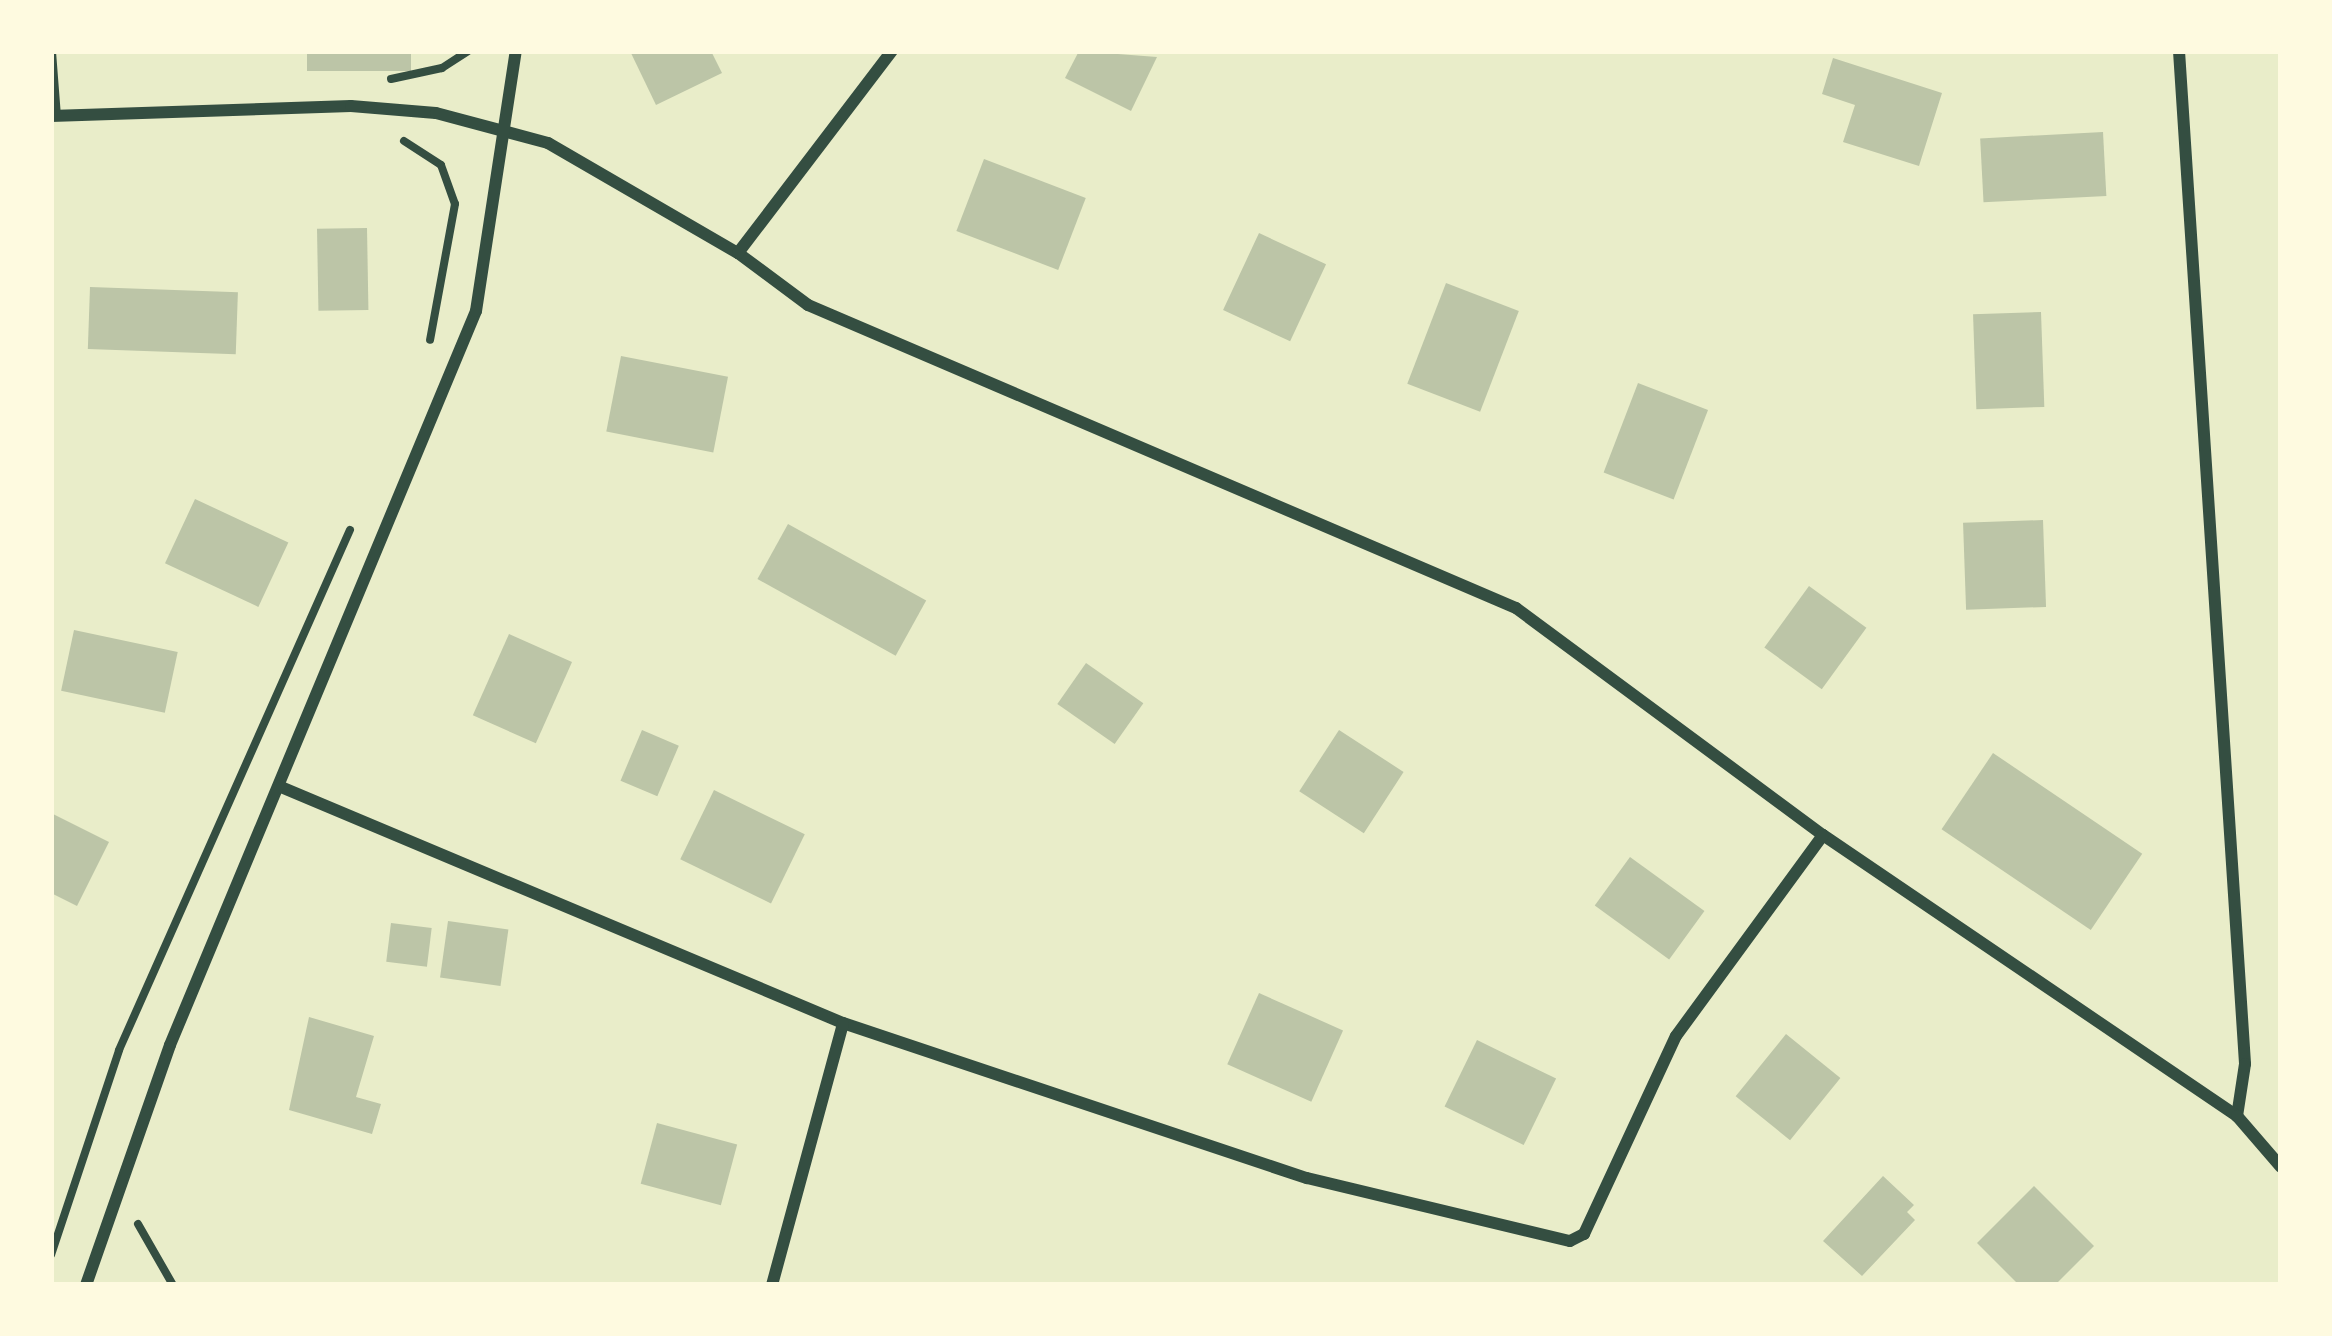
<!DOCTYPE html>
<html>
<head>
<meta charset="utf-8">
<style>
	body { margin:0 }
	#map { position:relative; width:2332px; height:1336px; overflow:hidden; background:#e9edc9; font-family:"Golos Text",sans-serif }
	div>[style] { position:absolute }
	.building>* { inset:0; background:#bcc5a7; transform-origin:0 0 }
	.path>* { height:8px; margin:-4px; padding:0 4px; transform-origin:4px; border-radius:4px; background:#344e41 }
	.service>* { height:9px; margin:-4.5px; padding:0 4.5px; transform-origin:4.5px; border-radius:4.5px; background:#344e41 }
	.minor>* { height:12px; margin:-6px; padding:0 6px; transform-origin:6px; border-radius:6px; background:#344e41 }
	span { translate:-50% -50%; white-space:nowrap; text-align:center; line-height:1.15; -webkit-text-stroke:12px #fefae0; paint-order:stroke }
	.frame { position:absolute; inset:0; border:54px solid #fefae0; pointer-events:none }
</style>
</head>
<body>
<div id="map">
	<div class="building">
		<i style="left:307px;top:51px;width:104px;height:20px"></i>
		<i style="clip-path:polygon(630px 51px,711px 51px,722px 73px,656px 105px)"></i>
		<i style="clip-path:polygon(1079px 51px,1157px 57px,1131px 111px,1065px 78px)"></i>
		<i style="clip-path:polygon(1833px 58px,1942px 93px,1919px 166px,1843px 142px,1855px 105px,1822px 94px)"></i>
		<i style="left:2103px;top:132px;width:64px;height:123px;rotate:87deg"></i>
		<i style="left:984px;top:159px;width:109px;height:77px;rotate:21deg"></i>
		<i style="left:367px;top:228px;width:82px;height:50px;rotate:89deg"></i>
		<i style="left:1259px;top:233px;width:74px;height:85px;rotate:25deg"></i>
		<i style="left:1446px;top:283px;width:78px;height:108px;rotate:21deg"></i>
		<i style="left:90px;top:287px;width:148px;height:62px;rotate:2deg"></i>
		<i style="left:2041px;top:312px;width:95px;height:68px;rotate:88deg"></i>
		<i style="left:621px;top:356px;width:109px;height:77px;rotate:11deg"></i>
		<i style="left:1638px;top:383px;width:75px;height:96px;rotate:21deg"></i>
		<i style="left:195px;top:499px;width:103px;height:71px;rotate:25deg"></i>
		<i style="left:2043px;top:520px;width:87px;height:80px;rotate:88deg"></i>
		<i style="left:788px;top:524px;width:158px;height:63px;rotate:29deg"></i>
		<i style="left:1809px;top:586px;width:71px;height:76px;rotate:36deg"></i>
		<i style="left:74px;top:630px;width:106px;height:62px;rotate:12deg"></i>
		<i style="left:509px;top:634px;width:69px;height:89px;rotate:24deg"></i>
		<i style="left:1086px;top:663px;width:70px;height:50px;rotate:35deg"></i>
		<i style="left:642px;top:730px;width:40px;height:55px;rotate:23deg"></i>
		<i style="left:1339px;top:730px;width:77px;height:73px;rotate:33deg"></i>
		<i style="left:1993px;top:753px;width:180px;height:92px;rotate:34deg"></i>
		<i style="left:714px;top:790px;width:101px;height:77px;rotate:26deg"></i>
		<i style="clip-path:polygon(51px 813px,109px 842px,77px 906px,51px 893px)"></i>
		<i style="left:1630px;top:857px;width:92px;height:60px;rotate:36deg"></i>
		<i style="left:448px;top:921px;width:61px;height:57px;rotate:8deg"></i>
		<i style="left:391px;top:923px;width:41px;height:39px;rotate:7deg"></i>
		<i style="left:1259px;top:993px;width:92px;height:78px;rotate:24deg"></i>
		<i style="clip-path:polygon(309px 1017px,374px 1036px,356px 1097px,381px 1104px,372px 1134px,289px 1110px)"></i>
		<i style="left:1786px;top:1034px;width:70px;height:80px;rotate:39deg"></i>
		<i style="left:1477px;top:1040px;width:88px;height:74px;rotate:26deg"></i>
		<i style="left:657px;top:1123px;width:83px;height:63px;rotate:15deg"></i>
		<i style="clip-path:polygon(1883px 1176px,1914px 1205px,1907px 1212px,1915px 1220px,1862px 1276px,1823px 1241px)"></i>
		<i style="clip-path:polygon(2034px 1186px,2094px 1246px,2055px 1285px,2019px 1285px,1977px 1243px)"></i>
	</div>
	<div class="path">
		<i style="left:391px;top:79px;width:52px;rotate:-12.2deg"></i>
		<i style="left:442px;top:68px;width:31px;rotate:-33deg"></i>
		<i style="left:404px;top:141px;width:44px;rotate:33deg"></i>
		<i style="left:441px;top:165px;width:41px;rotate:70.3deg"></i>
		<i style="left:455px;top:204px;width:138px;rotate:100.4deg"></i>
		<i style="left:138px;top:1224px;width:70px;rotate:60.2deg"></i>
		<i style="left:51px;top:1255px;width:216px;rotate:-71.6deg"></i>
		<i style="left:119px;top:1050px;width:569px;rotate:-66.05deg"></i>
	</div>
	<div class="service">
		<i style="left:51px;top:51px;width:65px;rotate:85.6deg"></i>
	</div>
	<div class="minor">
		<i style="left:2179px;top:51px;width:1015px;rotate:86.27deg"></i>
		<i style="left:2245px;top:1064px;width:53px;rotate:98.7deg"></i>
		<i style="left:51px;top:116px;width:300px;rotate:-1.9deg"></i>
		<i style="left:351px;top:106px;width:85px;rotate:4.7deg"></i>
		<i style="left:436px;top:113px;width:116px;rotate:15deg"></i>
		<i style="left:548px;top:143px;width:220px;rotate:30.1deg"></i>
		<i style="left:738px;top:253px;width:87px;rotate:36.6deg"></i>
		<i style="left:808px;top:305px;width:770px;rotate:23.17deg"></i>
		<i style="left:1516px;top:608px;width:382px;rotate:36.5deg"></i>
		<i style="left:1823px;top:835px;width:500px;rotate:34.17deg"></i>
		<i style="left:2237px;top:1116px;width:67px;rotate:49.2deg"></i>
		<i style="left:738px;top:253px;width:254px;rotate:-52.7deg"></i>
		<i style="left:281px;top:787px;width:610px;rotate:22.78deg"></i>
		<i style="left:843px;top:1023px;width:489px;rotate:18.5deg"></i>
		<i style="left:1307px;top:1178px;width:270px;rotate:13.5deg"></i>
		<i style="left:1570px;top:1241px;width:16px;rotate:-27deg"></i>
		<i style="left:1584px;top:1234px;width:218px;rotate:-65.1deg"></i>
		<i style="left:1676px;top:1036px;width:249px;rotate:-53.8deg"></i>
		<i style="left:86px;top:1285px;width:254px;rotate:-70.7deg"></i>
		<i style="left:170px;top:1045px;width:795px;rotate:-67.37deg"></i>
		<i style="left:476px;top:311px;width:263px;rotate:-81.3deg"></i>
		<i style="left:772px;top:1285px;width:271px;rotate:-74.8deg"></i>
	</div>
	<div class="frame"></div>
</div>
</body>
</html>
